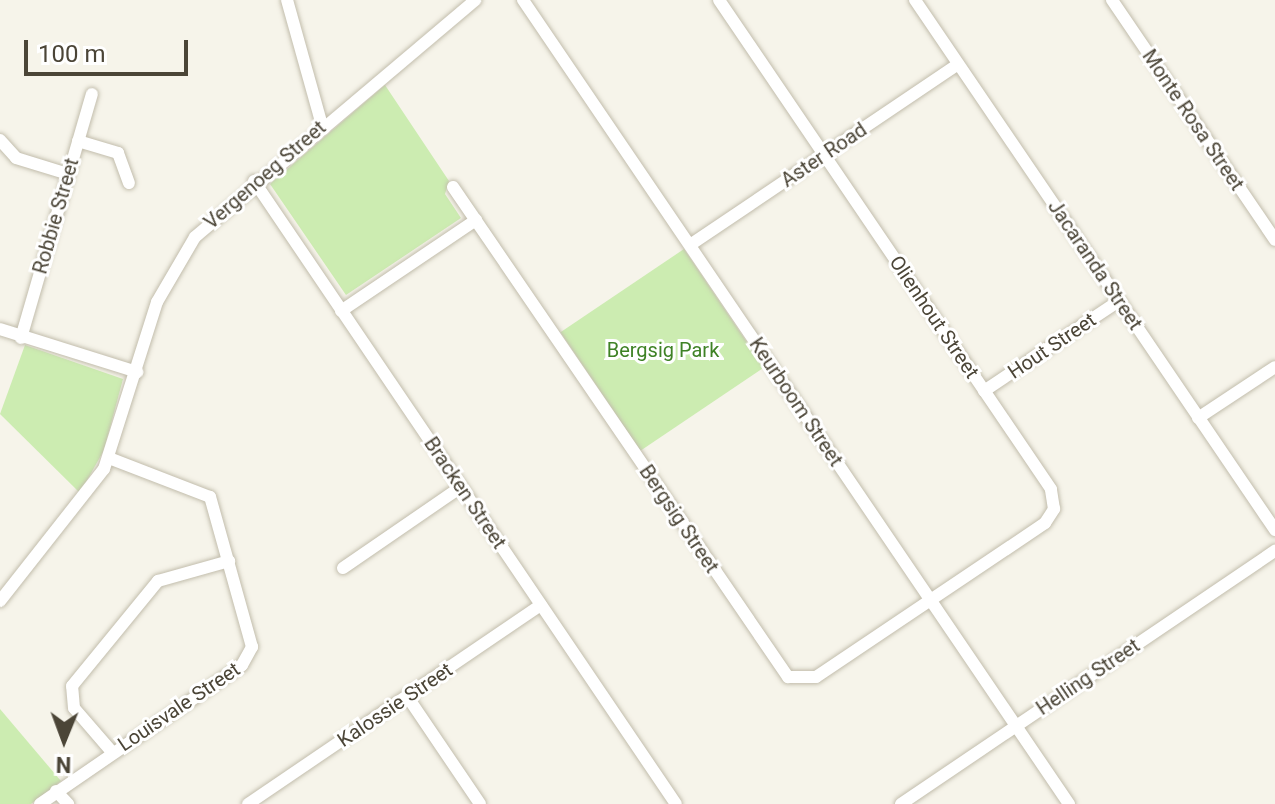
<!DOCTYPE html>
<html>
<head>
<meta charset="utf-8">
<style>
	body { margin:0 }
	#map { position:relative; width:1275px; height:804px; overflow:hidden; background:#f6f4ea; font-family:Roboto,sans-serif }
	div>[style] { position:absolute }
	.green>* { inset:0; background:#ccecb1; transform-origin:0 0 }
	.roads { filter:drop-shadow(0 0 2px #c2bdac) drop-shadow(0 0 2px #c2bdac) }
	.minor>* { height:12px; margin:-6px; padding:0 6px; transform-origin:6px; border-radius:6px; background:#fff }
	span { translate:-50% -50%; white-space:nowrap; text-align:center; line-height:1.15; -webkit-text-stroke:6px #fff; paint-order:stroke }
	.street-label { font-size:20px; color:#4b4537 }
	.park-label { font-size:20px; color:#3f8226 }
	.north { position:absolute; left:24px; top:700px; width:80px; height:80px; -webkit-text-stroke:6px #fff; paint-order:stroke; rotate:181deg; font-size:22px; font-weight:700; line-height:32px; text-align:center; color:#4b4537 }
	.north::after { content:''; display:block; margin:auto; width:28px; height:36px; background:#4b4537; clip-path:polygon(50% 0,100% 100%,50% 72%,0 100%) }
	.scale { position:absolute; left:24px; top:40px; width:164px; height:36px; box-sizing:border-box; border:4px solid #4b4537; border-top:0; padding-left:10px; font-size:24px; line-height:28px; white-space:nowrap; color:#4b4537; -webkit-text-stroke:6px #fff; paint-order:stroke }
</style>
</head>
<body>
<div id="map">
	<div class="green">
		<i style="clip-path:polygon(385px 85px,449px 181px,445px 194px,461px 218px,346px 295px,270px 184px)"></i>
		<i style="left:684px;top:249px;width:143px;height:149px;rotate:56deg"></i>
		<i style="clip-path:polygon(25px 345px,123px 379px,104px 450px,80px 493px,0 414px)"></i>
		<i style="clip-path:polygon(0 709px,61px 781px,31px 804px,0 804px)"></i>
	</div>
	<div class="roads">
		<div class="minor">
			<i style="left:287px;top:0;width:130px;rotate:74.4deg"></i>
			<i style="left:523px;top:0;width:972px;rotate:55.82deg"></i>
			<i style="left:915px;top:0;width:641px;rotate:55.81deg"></i>
			<i style="left:1112px;top:0;width:290px;rotate:55.8deg"></i>
			<i style="left:0;top:140px;width:24px;rotate:48deg"></i>
			<i style="left:16px;top:158px;width:54px;rotate:17.1deg"></i>
			<i style="left:78px;top:141px;width:42px;rotate:16.7deg"></i>
			<i style="left:118px;top:153px;width:32px;rotate:70deg"></i>
			<i style="left:254px;top:181px;width:752px;rotate:55.89deg"></i>
			<i style="left:453px;top:187px;width:594px;rotate:55.64deg"></i>
			<i style="left:788px;top:677px;width:28px"></i>
			<i style="left:816px;top:677px;width:276px;rotate:-33.9deg"></i>
			<i style="left:1045px;top:523px;width:17px;rotate:-57deg"></i>
			<i style="left:1054px;top:509px;width:20px;rotate:-99deg"></i>
			<i style="left:1051px;top:489px;width:591px;rotate:-124.17deg"></i>
			<i style="left:690px;top:245px;width:323px;rotate:-34deg"></i>
			<i style="left:341px;top:311px;width:163px;rotate:-34deg"></i>
			<i style="left:0;top:329px;width:144px;rotate:17.4deg"></i>
			<i style="left:21px;top:338px;width:254px;rotate:-73.8deg"></i>
			<i style="left:984px;top:391px;width:162px;rotate:-33.7deg"></i>
			<i style="left:1198px;top:418px;width:92px;rotate:-33.5deg"></i>
			<i style="left:343px;top:568px;width:143px;rotate:-34.5deg"></i>
			<i style="left:0;top:601px;width:168px;rotate:-51.8deg"></i>
			<i style="left:104px;top:469px;width:175px;rotate:-72.4deg"></i>
			<i style="left:157px;top:302px;width:75px;rotate:-59.7deg"></i>
			<i style="left:195px;top:237px;width:367px;rotate:-40.2deg"></i>
			<i style="left:407px;top:696px;width:130px;rotate:55.9deg"></i>
			<i style="left:112px;top:752px;width:58px;rotate:-130.8deg"></i>
			<i style="left:74px;top:708px;width:22px;rotate:-95deg"></i>
			<i style="left:72px;top:686px;width:136px;rotate:-50.7deg"></i>
			<i style="left:158px;top:581px;width:74px;rotate:-15.7deg"></i>
			<i style="left:56px;top:791px;width:18px;rotate:47deg"></i>
			<i style="left:40px;top:804px;width:245px;rotate:-34.5deg"></i>
			<i style="left:242px;top:665px;width:21px;rotate:-61deg"></i>
			<i style="left:252px;top:647px;width:156px;rotate:-105.6deg"></i>
			<i style="left:210px;top:497px;width:108px;rotate:-158.9deg"></i>
			<i style="left:248px;top:804px;width:354px;rotate:-34.2deg"></i>
			<i style="left:901px;top:804px;width:452px;rotate:-34.1deg"></i>
		</div>
	</div>
	<div class="street-label">
		<span style="left:1193px;top:120px;rotate:56deg">Monte Rosa Street</span>
		<span style="left:824px;top:155px;rotate:-34deg">Aster Road</span>
		<span style="left:265px;top:175px;rotate:-41deg">Vergenoeg Street</span>
		<span style="left:56px;top:216px;rotate:-74deg">Robbie Street</span>
		<span style="left:1095px;top:265px;rotate:56deg">Jacaranda Street</span>
		<span style="left:934px;top:317px;rotate:56deg">Olienhout Street</span>
		<span style="left:1052px;top:346px;rotate:-34deg">Hout Street</span>
		<span style="left:796px;top:402px;rotate:56deg">Keurboom Street</span>
		<span style="left:465px;top:493px;rotate:56deg">Bracken Street</span>
		<span style="left:679px;top:519px;rotate:56deg">Bergsig Street</span>
		<span style="left:1088px;top:677px;rotate:-34deg">Helling Street</span>
		<span style="left:395px;top:705px;rotate:-34deg">Kalossie Street</span>
		<span style="left:179px;top:707px;rotate:-34deg">Louisvale Street</span>
	</div>
	<div class="park-label">
		<span style="left:663px;top:350px">Bergsig Park</span>
	</div>
	<div class="north">N</div>
	<div class="scale">100 m</div>
</div>
</body>
</html>
